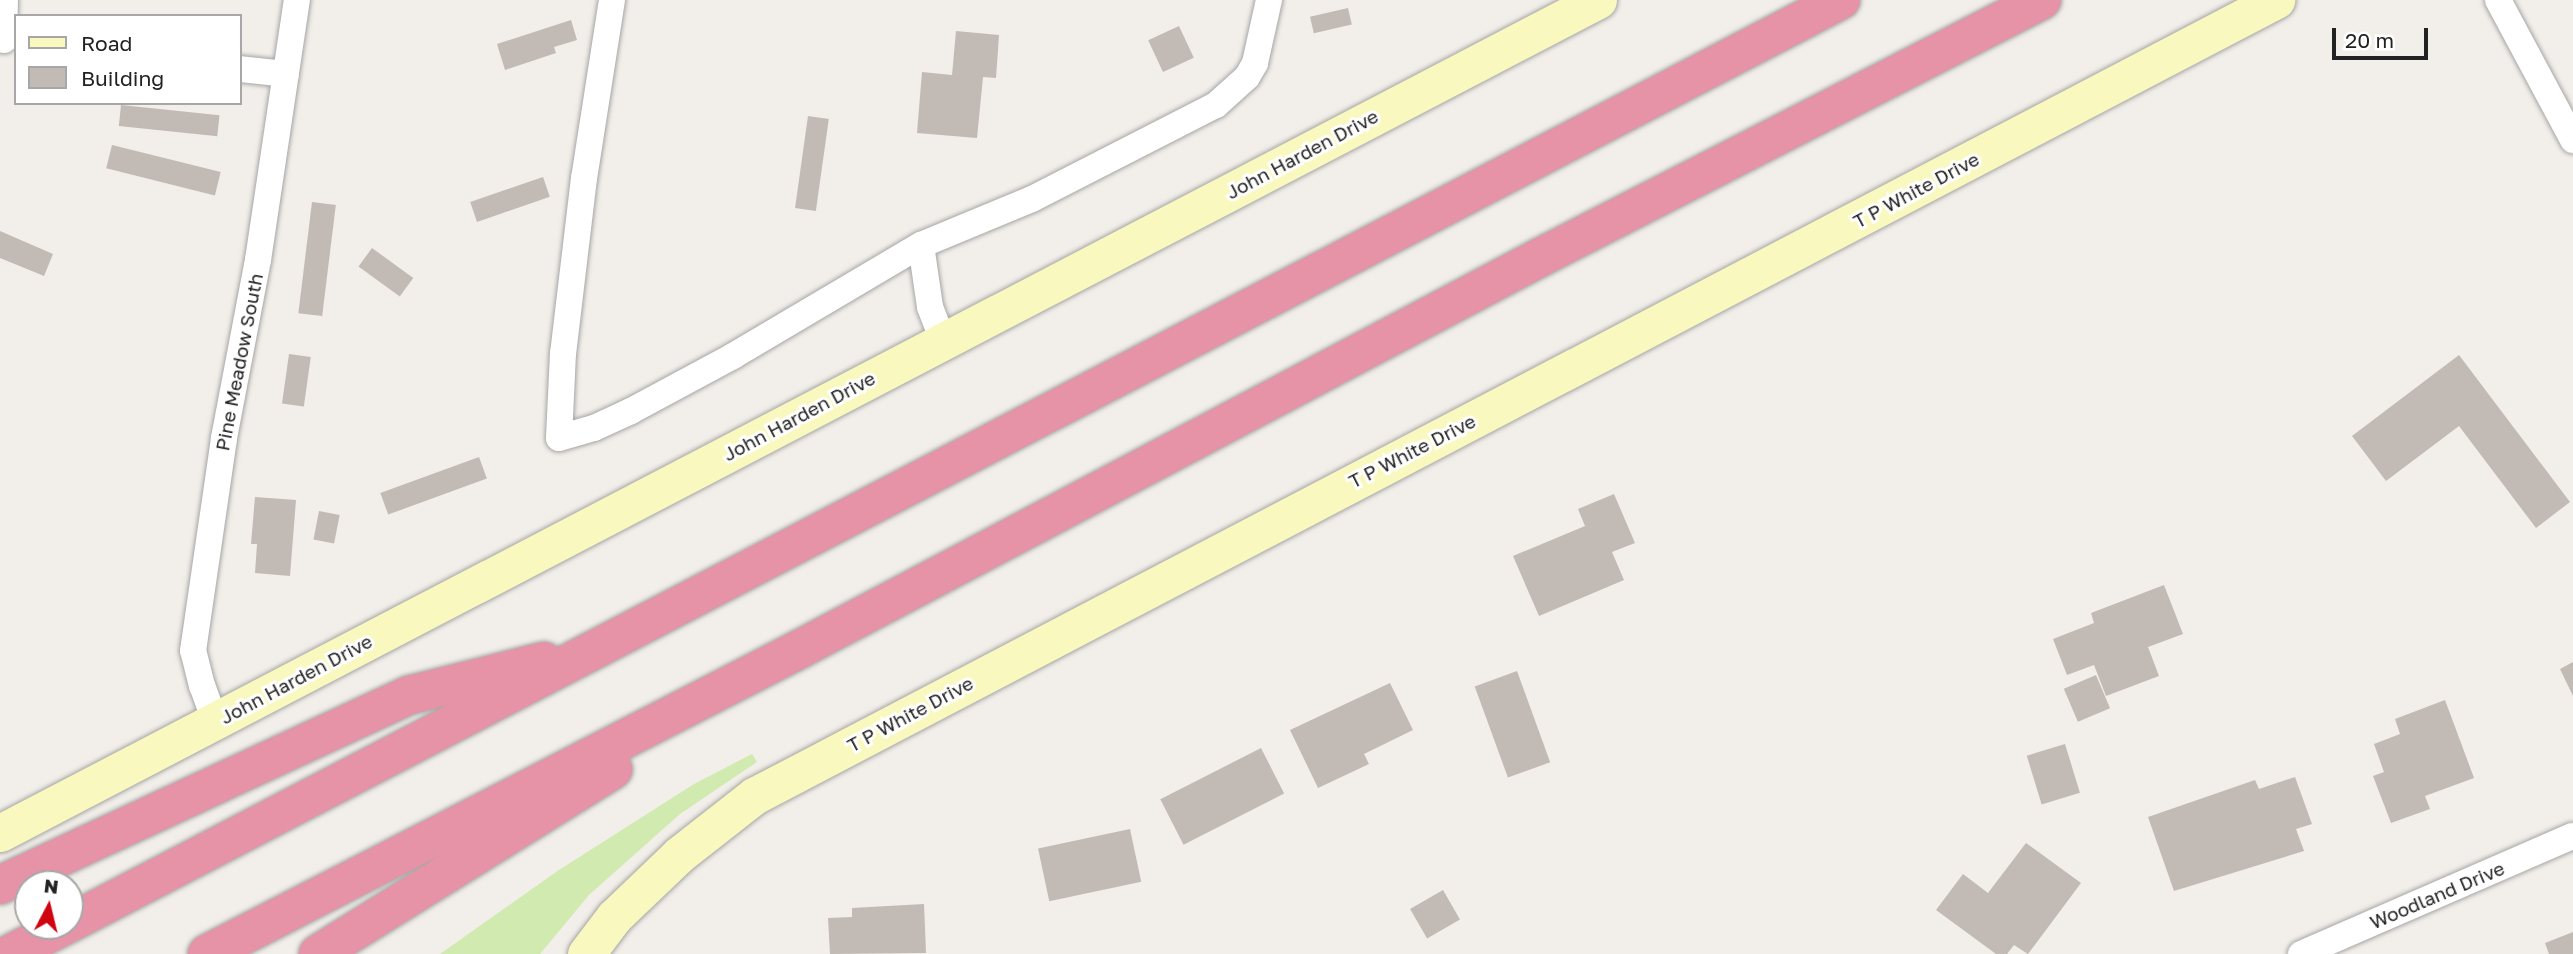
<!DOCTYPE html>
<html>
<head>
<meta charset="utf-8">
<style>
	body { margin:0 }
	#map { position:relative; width:2573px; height:954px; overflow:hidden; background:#f2eee9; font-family:"Golos Text",sans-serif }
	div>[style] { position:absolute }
	.grass>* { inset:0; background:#d0eab0 }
	.building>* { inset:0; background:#c2bab5; transform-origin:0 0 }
	.roads { filter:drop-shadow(0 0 2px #a6a6a6) drop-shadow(0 0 2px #a6a6a6) }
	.street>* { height:26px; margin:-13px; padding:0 13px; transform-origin:13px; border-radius:13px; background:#fff }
	.secondary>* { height:37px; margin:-18.5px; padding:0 18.5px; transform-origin:18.5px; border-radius:18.5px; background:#f9f8bf }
	.highway>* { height:38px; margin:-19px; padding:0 19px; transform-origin:19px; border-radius:19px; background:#e693a8 }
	span { translate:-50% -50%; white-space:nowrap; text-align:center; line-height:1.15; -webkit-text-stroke:6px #fff; paint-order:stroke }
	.street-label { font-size:19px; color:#222 }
	.legend { position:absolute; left:14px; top:14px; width:228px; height:91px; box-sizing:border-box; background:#fff; border:2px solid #a7a7a7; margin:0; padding:9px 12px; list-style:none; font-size:21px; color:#222 }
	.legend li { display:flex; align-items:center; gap:14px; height:35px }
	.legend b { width:35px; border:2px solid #a7a7a7 }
	.north { position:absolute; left:14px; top:870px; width:70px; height:70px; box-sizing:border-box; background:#fff; border:2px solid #a7a7a7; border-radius:50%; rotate:7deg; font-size:19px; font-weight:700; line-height:28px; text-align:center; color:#222 }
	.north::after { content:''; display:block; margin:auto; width:24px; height:32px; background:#d00311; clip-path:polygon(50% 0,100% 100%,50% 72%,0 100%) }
	.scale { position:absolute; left:2332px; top:28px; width:96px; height:32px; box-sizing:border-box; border:4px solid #222; border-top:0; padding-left:9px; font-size:21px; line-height:24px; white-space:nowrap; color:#222; -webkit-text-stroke:5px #fff; paint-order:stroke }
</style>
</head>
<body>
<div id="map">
	<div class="grass">
		<i style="clip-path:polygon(752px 754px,757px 762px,680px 814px,589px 895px,540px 954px,440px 954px,559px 870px,694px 784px)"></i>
	</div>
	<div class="building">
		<i style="left:1348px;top:8px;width:17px;height:39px;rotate:77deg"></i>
		<i style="clip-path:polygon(571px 20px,577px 40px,554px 47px,556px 53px,505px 70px,497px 44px)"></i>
		<i style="left:1179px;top:26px;width:35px;height:34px;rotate:65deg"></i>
		<i style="clip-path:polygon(956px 31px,999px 35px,996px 78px,983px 77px,977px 138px,917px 133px,922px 72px,952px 75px)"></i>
		<i style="left:121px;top:105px;width:99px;height:21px;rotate:6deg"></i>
		<i style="left:808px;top:116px;width:21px;height:93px;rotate:8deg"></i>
		<i style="left:112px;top:145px;width:112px;height:24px;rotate:14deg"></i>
		<i style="left:543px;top:177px;width:21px;height:77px;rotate:71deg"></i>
		<i style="left:312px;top:202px;width:24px;height:112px;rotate:7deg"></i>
		<i style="clip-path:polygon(0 231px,53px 254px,44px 276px,0 258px)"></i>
		<i style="left:372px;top:248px;width:51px;height:23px;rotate:36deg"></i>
		<i style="left:289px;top:354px;width:22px;height:50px;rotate:8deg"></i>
		<i style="clip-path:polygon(2459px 355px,2570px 502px,2536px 528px,2459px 426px,2386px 481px,2352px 436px)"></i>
		<i style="left:479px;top:457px;width:23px;height:105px;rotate:70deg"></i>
		<i style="clip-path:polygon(1614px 494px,1635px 543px,1612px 552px,1624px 580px,1539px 616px,1513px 556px,1585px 526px,1578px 509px)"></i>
		<i style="clip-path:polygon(255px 497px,296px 500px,290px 576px,255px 573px,257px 544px,251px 544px)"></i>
		<i style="left:319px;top:511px;width:21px;height:29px;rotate:11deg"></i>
		<i style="clip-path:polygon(2164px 585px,2183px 634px,2148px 647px,2159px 676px,2106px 696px,2094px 665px,2067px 675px,2053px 639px,2094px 623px,2091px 613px)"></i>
		<i style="clip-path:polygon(2573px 662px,2573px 696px,2560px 669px)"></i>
		<i style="left:1517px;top:671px;width:97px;height:45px;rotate:70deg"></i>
		<i style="left:2096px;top:675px;width:36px;height:35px;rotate:67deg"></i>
		<i style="clip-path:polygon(1390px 683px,1413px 730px,1364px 754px,1369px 764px,1318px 788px,1290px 730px)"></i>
		<i style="clip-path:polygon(2445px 700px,2474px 778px,2425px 796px,2430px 809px,2391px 823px,2373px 776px,2384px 772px,2374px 744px,2400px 734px,2395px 719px)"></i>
		<i style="left:2065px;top:744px;width:51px;height:40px;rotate:73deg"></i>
		<i style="left:1261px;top:748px;width:51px;height:113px;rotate:63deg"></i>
		<i style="clip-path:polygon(2295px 777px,2312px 824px,2296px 829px,2304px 851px,2174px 891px,2148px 817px,2255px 780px,2259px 789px)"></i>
		<i style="left:1130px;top:829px;width:54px;height:94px;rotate:78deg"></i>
		<i style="clip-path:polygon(2026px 843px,2081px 883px,2028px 954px,2014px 945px,2007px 954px,1996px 954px,1936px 910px,1963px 874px,1988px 893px)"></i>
		<i style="left:1443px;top:890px;width:34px;height:38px;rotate:60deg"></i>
		<i style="clip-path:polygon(924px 904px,926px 953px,830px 954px,828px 918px,852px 917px,852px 908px)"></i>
		<i style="clip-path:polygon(2573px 932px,2573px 954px,2549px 954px,2545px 943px)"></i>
	</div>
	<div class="roads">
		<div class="street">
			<i style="left:612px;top:0;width:180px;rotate:98.9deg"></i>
			<i style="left:584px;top:178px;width:176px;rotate:96.8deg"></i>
			<i style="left:563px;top:353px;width:85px;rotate:92.7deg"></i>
			<i style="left:559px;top:438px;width:36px;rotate:-16deg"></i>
			<i style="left:594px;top:428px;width:41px;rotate:-24.7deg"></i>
			<i style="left:631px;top:411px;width:116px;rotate:-28.3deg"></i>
			<i style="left:733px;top:356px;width:218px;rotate:-30.6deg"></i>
			<i style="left:921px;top:245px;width:120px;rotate:-22.5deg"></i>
			<i style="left:1032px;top:199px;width:207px;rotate:-27.1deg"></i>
			<i style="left:1216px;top:105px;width:42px;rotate:-42.1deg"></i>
			<i style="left:1247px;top:77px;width:16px;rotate:-60deg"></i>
			<i style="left:1255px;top:63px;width:65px;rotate:-77.5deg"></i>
			<i style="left:2498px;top:0;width:159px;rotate:61.8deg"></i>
			<i style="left:4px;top:40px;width:40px;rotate:-88.6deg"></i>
			<i style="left:240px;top:69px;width:46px;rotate:6.2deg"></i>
			<i style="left:921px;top:245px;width:63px;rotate:81.7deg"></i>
			<i style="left:930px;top:307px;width:36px;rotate:69deg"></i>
			<i style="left:215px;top:721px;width:37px;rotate:-110deg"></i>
			<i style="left:202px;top:686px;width:36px;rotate:-104deg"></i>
			<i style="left:193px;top:651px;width:215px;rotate:-81.7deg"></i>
			<i style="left:224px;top:438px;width:181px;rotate:-79.2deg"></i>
			<i style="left:258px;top:260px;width:263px;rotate:-81.5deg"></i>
			<i style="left:2301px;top:954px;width:296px;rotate:-23.5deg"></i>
		</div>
		<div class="secondary">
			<i style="left:0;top:833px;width:1802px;rotate:-27.53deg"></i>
			<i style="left:586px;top:954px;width:46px;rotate:-52.9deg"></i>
			<i style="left:614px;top:917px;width:91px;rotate:-43.7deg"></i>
			<i style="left:680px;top:854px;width:94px;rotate:-38.1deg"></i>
			<i style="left:754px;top:796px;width:1718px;rotate:-27.61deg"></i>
		</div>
		<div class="highway">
			<i style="left:0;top:885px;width:452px;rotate:-24.9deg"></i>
			<i style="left:410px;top:695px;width:138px;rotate:-14.2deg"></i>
			<i style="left:70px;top:923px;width:1997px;rotate:-27.53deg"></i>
			<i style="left:10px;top:954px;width:61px;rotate:-27.4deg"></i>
			<i style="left:207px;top:954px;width:667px;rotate:-27.22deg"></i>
			<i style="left:800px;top:649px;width:838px;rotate:-27.88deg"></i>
			<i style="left:1541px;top:257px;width:563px;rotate:-27.16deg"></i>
			<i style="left:318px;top:954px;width:348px;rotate:-32deg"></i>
		</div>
	</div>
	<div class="street-label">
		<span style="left:1302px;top:154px;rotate:-28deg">John Harden Drive</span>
		<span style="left:1916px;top:190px;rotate:-28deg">T P White Drive</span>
		<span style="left:239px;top:362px;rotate:-79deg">Pine Meadow South</span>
		<span style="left:799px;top:416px;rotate:-28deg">John Harden Drive</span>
		<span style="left:1412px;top:451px;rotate:-27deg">T P White Drive</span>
		<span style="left:296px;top:679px;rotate:-28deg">John Harden Drive</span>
		<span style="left:910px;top:714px;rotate:-28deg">T P White Drive</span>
		<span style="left:2437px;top:895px;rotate:-23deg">Woodland Drive</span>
	</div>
	<ul class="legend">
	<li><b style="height:9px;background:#f9f8bf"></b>Road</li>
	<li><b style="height:19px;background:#c2bab5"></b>Building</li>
	</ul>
	<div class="north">N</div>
	<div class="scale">20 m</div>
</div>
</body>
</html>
